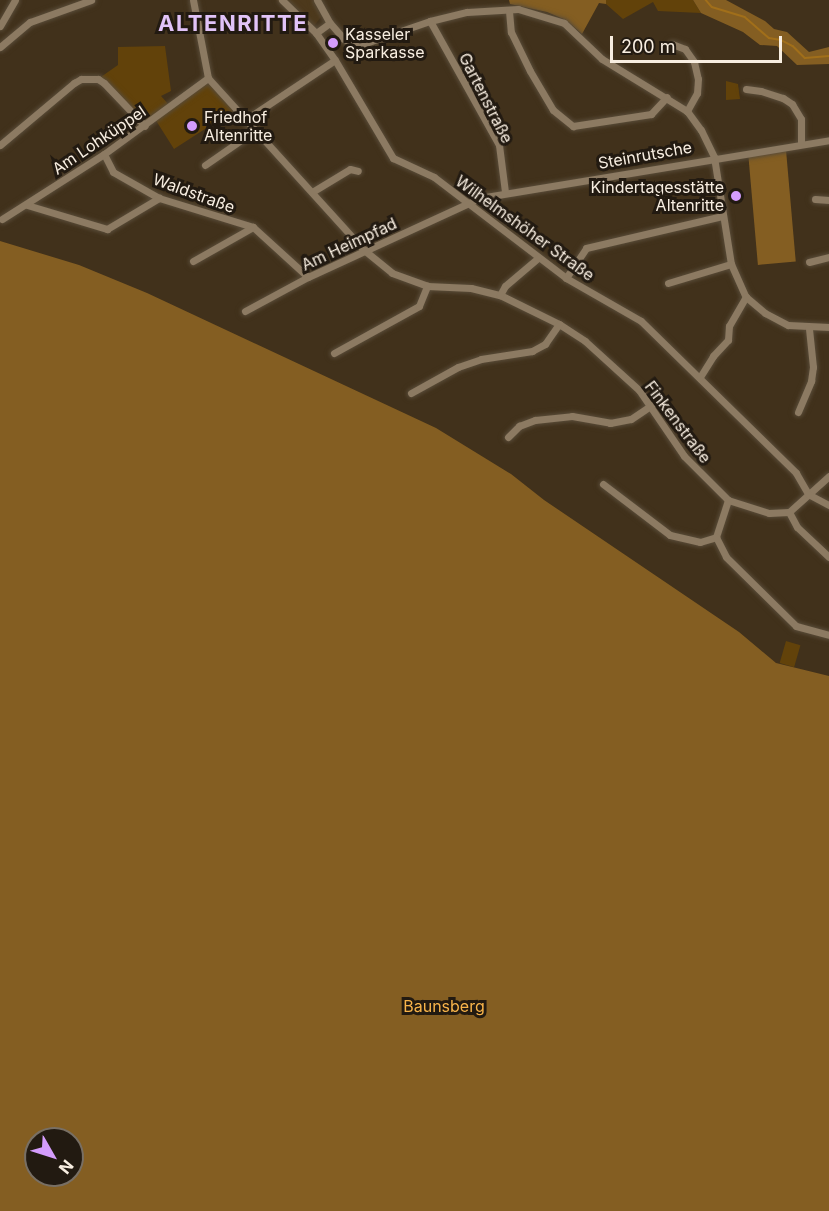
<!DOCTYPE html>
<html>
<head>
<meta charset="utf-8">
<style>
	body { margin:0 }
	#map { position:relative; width:829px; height:1211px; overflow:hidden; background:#41311b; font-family:Inter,sans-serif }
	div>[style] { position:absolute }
	.built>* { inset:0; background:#4d391c }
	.green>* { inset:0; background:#62420a; transform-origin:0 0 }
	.forest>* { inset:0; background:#845e22; transform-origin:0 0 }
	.stream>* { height:1.5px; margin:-0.75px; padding:0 0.75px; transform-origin:0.75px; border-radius:0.75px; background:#a16f1a }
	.roads { filter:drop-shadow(0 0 2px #594c39) drop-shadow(0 0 2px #594c39) }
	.street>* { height:7px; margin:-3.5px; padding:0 3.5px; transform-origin:3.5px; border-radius:3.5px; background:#8c7a62 }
	.dots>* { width:16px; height:16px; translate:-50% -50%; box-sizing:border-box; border:3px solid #221a11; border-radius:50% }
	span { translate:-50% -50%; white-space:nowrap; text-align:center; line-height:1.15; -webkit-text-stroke:6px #221a11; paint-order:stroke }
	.poi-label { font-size:16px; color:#f8eee1 }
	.left { translate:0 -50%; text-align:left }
	.right { translate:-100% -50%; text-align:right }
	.street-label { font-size:16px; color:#f8eee1 }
	.park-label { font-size:16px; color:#f8b44a }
	.district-label { font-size:22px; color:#e1c3f8; font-weight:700; letter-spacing:1.5px }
	.north { position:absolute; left:24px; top:1127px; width:60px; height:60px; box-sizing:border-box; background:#221a11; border:2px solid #786f64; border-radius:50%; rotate:129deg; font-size:16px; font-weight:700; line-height:24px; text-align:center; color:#f8eee1 }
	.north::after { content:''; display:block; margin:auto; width:21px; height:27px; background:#d49cfc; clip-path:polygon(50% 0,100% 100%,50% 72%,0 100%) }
	.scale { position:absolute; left:610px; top:36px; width:172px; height:27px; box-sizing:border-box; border:3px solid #f8eee1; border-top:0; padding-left:8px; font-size:18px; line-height:21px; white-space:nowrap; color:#f8eee1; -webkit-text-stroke:4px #221a11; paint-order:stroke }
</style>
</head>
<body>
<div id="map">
	<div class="built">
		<i style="clip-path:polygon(276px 0,314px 0,321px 17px,310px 31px)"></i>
	</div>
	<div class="green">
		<i style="clip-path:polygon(606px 0,693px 0,701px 13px,658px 11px,653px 2px,623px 19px,606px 4px)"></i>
		<i style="clip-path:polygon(165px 46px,171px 91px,161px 96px,170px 106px,208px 78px,236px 109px,174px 149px,155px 119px,145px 126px,98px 79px,118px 65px,118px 47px)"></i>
		<i style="clip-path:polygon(726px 81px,738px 84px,740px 99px,726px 100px)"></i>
		<i style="left:786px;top:641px;width:15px;height:23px;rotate:16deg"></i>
	</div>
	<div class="forest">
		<i style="clip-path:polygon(509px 0,606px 0,606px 4px,599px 3px,582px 34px,566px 20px,547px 12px,510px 4px)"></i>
		<i style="clip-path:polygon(693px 0,726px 0,765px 21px,774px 29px,787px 32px,809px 52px,829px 47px,829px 64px,797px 65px,777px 46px,760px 45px,743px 32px,701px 13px)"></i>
		<i style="left:786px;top:150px;width:112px;height:38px;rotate:85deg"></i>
		<i style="clip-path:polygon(evenodd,0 241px,79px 265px,147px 293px,436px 428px,511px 474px,544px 500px,739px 632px,776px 663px,829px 676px,829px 1211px,0 1211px,0 241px,36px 1139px,72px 1139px,72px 1175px,36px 1175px,36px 1139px)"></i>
	</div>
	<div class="stream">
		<i style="left:706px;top:0;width:9px;rotate:49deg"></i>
		<i style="left:712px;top:7px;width:34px;rotate:17deg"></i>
		<i style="left:745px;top:17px;width:32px;rotate:41deg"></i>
		<i style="left:769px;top:38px;width:12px;rotate:9deg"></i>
		<i style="left:781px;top:40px;width:13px;rotate:27deg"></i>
		<i style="left:793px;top:46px;width:17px;rotate:45deg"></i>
		<i style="left:805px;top:58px;width:24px;rotate:-5deg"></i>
	</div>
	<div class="roads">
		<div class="street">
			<i style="left:193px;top:0;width:79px;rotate:79.1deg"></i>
			<i style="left:208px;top:78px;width:232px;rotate:47.8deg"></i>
			<i style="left:364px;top:250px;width:36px;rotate:39deg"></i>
			<i style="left:392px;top:273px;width:37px;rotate:20deg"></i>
			<i style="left:427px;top:286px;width:44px;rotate:2.6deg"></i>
			<i style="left:471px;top:288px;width:30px;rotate:14deg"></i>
			<i style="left:500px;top:295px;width:66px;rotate:26.2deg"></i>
			<i style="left:559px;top:324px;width:31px;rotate:33deg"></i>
			<i style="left:585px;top:341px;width:73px;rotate:42.2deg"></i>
			<i style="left:639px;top:390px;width:80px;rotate:55.7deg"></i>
			<i style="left:684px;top:456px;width:62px;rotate:45deg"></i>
			<i style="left:728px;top:500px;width:43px;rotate:17.6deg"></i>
			<i style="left:769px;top:513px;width:20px;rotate:-3deg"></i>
			<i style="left:789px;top:512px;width:54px;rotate:-42deg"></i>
			<i style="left:282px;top:0;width:47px;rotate:44.1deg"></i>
			<i style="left:316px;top:33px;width:33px;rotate:55deg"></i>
			<i style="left:335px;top:60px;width:114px;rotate:59.4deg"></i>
			<i style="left:393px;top:158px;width:45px;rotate:24.9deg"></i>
			<i style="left:434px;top:177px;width:166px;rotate:37.4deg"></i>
			<i style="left:566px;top:278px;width:86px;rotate:29.8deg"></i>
			<i style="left:641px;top:321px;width:217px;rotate:44.4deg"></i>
			<i style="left:796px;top:473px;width:24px;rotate:60deg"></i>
			<i style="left:808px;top:494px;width:24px;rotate:28deg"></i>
			<i style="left:317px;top:0;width:26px;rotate:61deg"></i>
			<i style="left:330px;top:23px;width:21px;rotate:49deg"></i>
			<i style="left:344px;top:39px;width:15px;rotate:28deg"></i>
			<i style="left:357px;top:46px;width:77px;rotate:-18.9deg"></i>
			<i style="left:430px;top:21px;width:38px;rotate:-14deg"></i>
			<i style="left:467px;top:12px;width:51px;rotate:-3.4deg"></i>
			<i style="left:518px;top:9px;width:48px;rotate:16.9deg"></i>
			<i style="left:564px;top:23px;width:52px;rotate:43.5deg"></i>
			<i style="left:602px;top:59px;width:100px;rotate:31.5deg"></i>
			<i style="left:687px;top:111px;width:24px;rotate:54deg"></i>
			<i style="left:701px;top:130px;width:30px;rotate:64deg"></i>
			<i style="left:714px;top:157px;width:108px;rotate:81deg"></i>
			<i style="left:731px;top:264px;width:36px;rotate:66deg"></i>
			<i style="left:746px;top:297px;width:25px;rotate:40deg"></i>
			<i style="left:765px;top:313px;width:26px;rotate:28deg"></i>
			<i style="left:788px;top:325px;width:41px;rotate:2.8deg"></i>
			<i style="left:509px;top:11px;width:21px;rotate:85deg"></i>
			<i style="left:511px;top:32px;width:43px;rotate:64deg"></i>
			<i style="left:530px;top:71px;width:45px;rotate:59.5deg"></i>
			<i style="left:553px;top:110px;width:26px;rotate:39deg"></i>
			<i style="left:573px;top:126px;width:79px;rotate:-8.7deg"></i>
			<i style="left:651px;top:114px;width:23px;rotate:-47deg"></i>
			<i style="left:430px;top:21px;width:142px;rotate:60.9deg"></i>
			<i style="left:499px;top:145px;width:47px;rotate:82.7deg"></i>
			<i style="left:0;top:26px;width:30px;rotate:-60deg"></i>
			<i style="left:316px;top:33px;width:17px;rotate:-36deg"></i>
			<i style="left:672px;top:44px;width:14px;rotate:21deg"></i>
			<i style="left:685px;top:49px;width:16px;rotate:55deg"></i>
			<i style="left:694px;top:62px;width:17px;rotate:77deg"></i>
			<i style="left:698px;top:79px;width:14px;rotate:94deg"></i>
			<i style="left:697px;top:93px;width:21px;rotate:119deg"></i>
			<i style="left:0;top:47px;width:39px;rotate:-40deg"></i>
			<i style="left:30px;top:22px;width:65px;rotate:-19.8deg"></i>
			<i style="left:746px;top:89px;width:15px;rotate:8deg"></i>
			<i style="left:761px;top:91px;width:23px;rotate:18deg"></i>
			<i style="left:783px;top:98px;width:11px;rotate:34deg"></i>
			<i style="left:792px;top:104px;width:17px;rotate:59deg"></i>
			<i style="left:801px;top:119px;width:25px;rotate:90deg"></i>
			<i style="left:245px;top:120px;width:108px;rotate:-33.7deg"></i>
			<i style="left:0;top:145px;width:97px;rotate:-40deg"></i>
			<i style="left:74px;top:83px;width:8px;rotate:-30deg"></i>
			<i style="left:81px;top:79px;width:17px"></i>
			<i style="left:98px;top:79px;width:7px;rotate:34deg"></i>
			<i style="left:104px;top:83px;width:59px;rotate:46.4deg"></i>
			<i style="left:104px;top:154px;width:20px;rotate:63deg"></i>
			<i style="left:113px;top:172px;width:53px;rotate:29.5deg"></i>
			<i style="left:159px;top:198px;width:98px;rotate:17.1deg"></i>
			<i style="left:253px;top:227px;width:74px;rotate:42.3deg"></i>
			<i style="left:205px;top:165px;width:60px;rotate:-34.8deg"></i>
			<i style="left:312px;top:192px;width:44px;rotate:-31.2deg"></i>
			<i style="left:350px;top:169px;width:8px;rotate:14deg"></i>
			<i style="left:815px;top:199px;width:14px;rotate:4deg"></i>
			<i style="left:27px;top:205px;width:84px;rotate:16.7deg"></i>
			<i style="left:107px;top:229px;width:61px;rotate:-30.8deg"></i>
			<i style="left:2px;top:219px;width:121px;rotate:-32.5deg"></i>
			<i style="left:104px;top:154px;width:129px;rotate:-36.2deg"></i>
			<i style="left:193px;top:261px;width:69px;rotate:-29.5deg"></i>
			<i style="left:809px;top:262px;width:21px;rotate:-14deg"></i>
			<i style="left:566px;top:278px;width:36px;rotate:-56deg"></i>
			<i style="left:586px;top:248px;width:140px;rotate:-13.2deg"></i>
			<i style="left:668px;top:283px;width:66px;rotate:-16.8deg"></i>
			<i style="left:500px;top:295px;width:10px;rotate:-61deg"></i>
			<i style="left:505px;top:286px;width:43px;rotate:-40.3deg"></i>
			<i style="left:245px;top:311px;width:72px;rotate:-28.4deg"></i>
			<i style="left:308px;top:277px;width:189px;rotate:-24.7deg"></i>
			<i style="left:480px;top:198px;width:354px;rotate:-9.4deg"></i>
			<i style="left:334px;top:353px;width:97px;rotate:-28.9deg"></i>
			<i style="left:419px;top:306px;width:22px;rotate:-68deg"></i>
			<i style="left:700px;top:377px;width:25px;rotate:-58deg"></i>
			<i style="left:713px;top:356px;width:22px;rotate:-47deg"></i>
			<i style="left:728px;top:340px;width:14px;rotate:-86deg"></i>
			<i style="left:729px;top:326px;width:34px;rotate:-60deg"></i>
			<i style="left:411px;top:393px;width:54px;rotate:-29deg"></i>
			<i style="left:458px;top:367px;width:24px;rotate:-19deg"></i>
			<i style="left:481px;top:359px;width:52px;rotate:-8.9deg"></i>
			<i style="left:532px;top:351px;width:15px;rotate:-28deg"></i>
			<i style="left:545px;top:344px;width:24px;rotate:-55deg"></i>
			<i style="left:798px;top:412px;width:34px;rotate:-67deg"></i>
			<i style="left:811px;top:381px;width:14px;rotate:-82deg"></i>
			<i style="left:813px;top:367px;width:39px;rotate:-96deg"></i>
			<i style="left:508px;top:437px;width:16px;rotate:-45deg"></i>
			<i style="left:519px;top:426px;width:17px;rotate:-21deg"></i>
			<i style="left:535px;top:420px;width:37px;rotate:-6deg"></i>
			<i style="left:572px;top:416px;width:39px;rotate:10deg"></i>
			<i style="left:610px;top:423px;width:21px;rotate:-11deg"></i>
			<i style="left:631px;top:419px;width:25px;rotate:-34deg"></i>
			<i style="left:603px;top:484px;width:84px;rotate:37.3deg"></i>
			<i style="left:670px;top:535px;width:31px;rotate:13deg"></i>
			<i style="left:700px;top:542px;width:17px;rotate:-17deg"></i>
			<i style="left:716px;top:537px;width:39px;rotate:-72deg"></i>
			<i style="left:789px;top:512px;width:17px;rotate:62deg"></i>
			<i style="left:797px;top:527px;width:44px;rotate:43.2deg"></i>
			<i style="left:716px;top:537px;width:22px;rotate:63deg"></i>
			<i style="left:726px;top:557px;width:98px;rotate:44.6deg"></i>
			<i style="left:796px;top:626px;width:34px;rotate:15deg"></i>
		</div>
	</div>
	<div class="dots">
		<i style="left:333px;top:43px;background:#d49cfc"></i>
		<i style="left:192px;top:126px;background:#d49cfc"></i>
		<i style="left:736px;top:196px;background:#d49cfc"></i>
	</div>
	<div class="poi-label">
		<span class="left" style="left:345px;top:43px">Kasseler<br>Sparkasse</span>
		<span class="left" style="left:204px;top:126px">Friedhof<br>Altenritte</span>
		<span class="right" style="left:724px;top:196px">Kindertagesstätte<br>Altenritte</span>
	</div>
	<div class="street-label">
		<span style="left:486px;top:98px;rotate:63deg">Gartenstraße</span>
		<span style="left:99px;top:140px;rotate:-34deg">Am Lohküppel</span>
		<span style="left:645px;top:155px;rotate:-10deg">Steinrutsche</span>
		<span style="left:194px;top:193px;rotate:20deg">Waldstraße</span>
		<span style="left:525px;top:228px;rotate:36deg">Wilhelmshöher Straße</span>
		<span style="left:349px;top:244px;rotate:-25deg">Am Heimpfad</span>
		<span style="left:678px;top:422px;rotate:53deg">Finkenstraße</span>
	</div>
	<div class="park-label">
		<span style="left:444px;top:1006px">Baunsberg</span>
	</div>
	<div class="district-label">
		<span style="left:233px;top:24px">ALTENRITTE</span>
	</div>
	<div class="north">N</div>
	<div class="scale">200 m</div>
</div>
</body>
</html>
